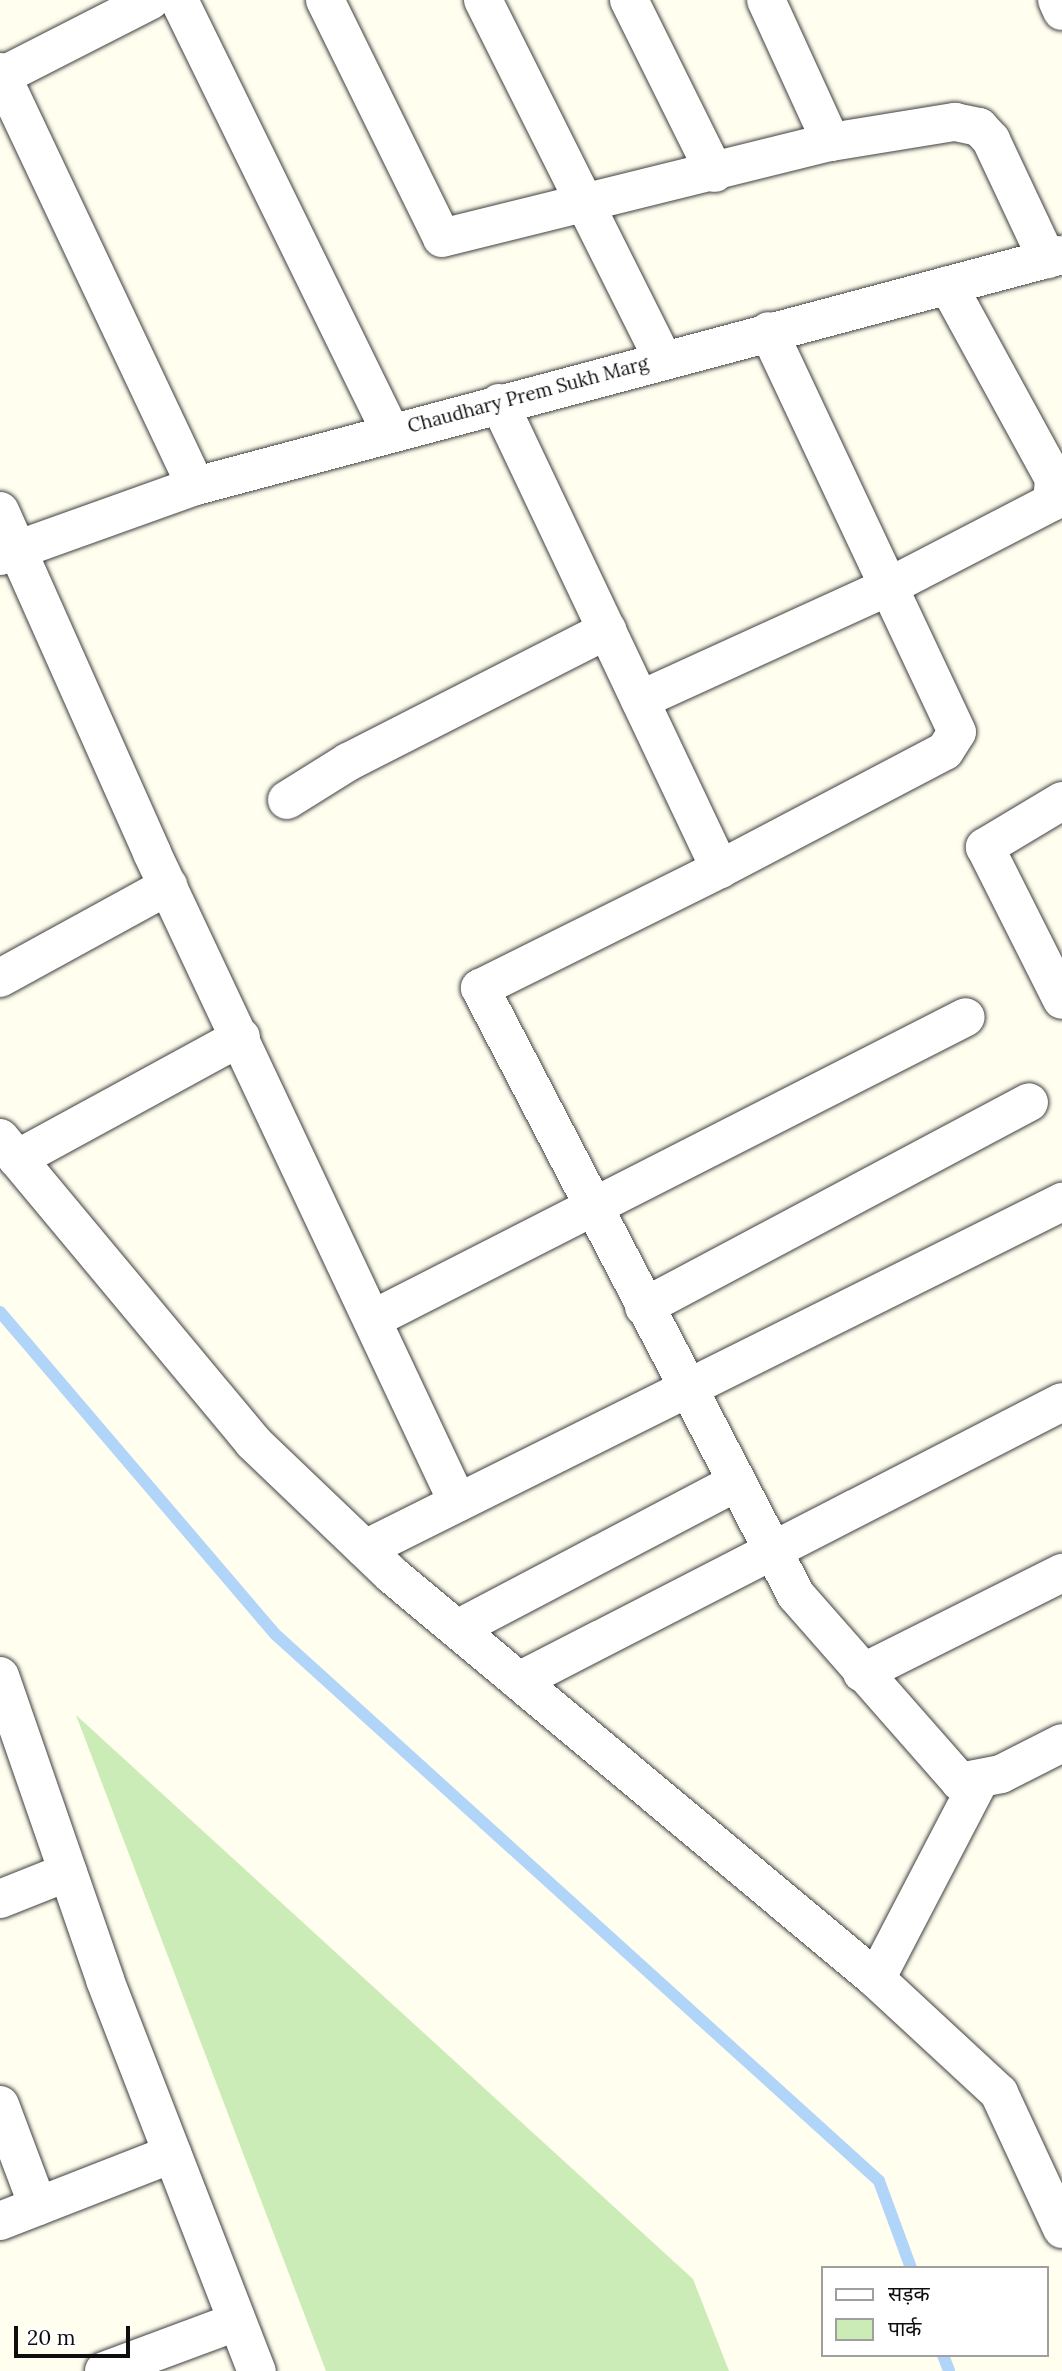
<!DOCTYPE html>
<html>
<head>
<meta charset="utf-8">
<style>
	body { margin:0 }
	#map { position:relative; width:1062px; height:2371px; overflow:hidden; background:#fffeef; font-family:Lora,"Noto Sans Devanagari",serif }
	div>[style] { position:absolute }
	.green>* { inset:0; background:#cbecb7 }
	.stream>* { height:12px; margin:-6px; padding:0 6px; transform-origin:6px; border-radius:6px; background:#b1d4f9 }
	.roads { filter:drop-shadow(0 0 2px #414141) drop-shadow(0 0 2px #414141) }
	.minor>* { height:38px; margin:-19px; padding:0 19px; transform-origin:19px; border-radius:19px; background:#fff }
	span { translate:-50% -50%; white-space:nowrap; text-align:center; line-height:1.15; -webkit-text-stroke:7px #fff; paint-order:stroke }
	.street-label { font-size:19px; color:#0e0e0e }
	.legend { position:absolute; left:821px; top:2266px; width:228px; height:91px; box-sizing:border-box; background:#fff; border:2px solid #9f9f9f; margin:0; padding:9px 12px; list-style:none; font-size:21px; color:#0e0e0e }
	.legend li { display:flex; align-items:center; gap:14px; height:35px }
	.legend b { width:35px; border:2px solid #9f9f9f }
	.scale { position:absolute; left:14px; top:2326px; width:116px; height:32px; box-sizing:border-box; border:4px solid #0e0e0e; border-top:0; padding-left:9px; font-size:21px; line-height:24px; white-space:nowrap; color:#0e0e0e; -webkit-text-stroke:5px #fff; paint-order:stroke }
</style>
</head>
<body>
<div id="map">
	<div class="green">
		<i style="clip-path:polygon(76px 1715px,693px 2279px,729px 2371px,326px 2371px)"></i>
	</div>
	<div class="stream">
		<i style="left:0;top:1312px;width:423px;rotate:49.5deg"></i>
		<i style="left:275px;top:1634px;width:815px;rotate:42.16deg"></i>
		<i style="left:879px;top:2181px;width:93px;rotate:69.8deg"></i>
		<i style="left:943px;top:2355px;width:17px;rotate:69deg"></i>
	</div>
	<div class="roads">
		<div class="minor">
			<i style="left:179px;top:0;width:482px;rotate:63.9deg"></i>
			<i style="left:325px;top:0;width:265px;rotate:63.8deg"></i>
			<i style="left:442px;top:238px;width:401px;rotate:-13.9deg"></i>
			<i style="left:831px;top:142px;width:126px;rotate:-9.2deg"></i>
			<i style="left:955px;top:122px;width:25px;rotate:12deg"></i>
			<i style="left:979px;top:127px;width:18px;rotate:47deg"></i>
			<i style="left:991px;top:140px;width:132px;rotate:64.8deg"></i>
			<i style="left:483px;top:0;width:400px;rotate:63.4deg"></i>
			<i style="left:629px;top:0;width:193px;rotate:63.6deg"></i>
			<i style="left:766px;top:0;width:156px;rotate:65.4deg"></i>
			<i style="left:1057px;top:0;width:12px;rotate:66deg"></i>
			<i style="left:0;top:72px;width:458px;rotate:64.7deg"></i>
			<i style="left:0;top:77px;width:169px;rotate:-27deg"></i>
			<i style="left:499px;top:403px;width:516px;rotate:64.63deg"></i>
			<i style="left:720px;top:869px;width:268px;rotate:153.6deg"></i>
			<i style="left:480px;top:988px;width:684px;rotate:62.5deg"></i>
			<i style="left:796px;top:1595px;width:249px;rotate:48.7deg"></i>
			<i style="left:960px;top:1782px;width:42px;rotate:-11deg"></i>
			<i style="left:1001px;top:1774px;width:68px;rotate:-26.9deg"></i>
			<i style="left:0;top:511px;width:374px;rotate:66deg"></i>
			<i style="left:152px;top:853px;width:718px;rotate:64.79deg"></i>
			<i style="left:0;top:556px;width:208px;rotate:-19.7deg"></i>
			<i style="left:196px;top:486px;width:896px;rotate:-14.94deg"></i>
			<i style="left:640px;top:700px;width:275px;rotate:-24.5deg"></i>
			<i style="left:890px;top:586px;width:182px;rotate:-27.4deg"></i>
			<i style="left:1052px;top:502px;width:23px;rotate:-85deg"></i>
			<i style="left:1054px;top:479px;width:221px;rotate:-118.7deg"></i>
			<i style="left:287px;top:800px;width:72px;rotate:-31.9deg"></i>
			<i style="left:348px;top:762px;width:291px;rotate:-27deg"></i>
			<i style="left:1062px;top:801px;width:90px;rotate:149.1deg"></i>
			<i style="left:985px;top:847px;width:171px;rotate:63.3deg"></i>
			<i style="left:720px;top:869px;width:254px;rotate:-27.7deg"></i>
			<i style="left:945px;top:751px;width:22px;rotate:-58deg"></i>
			<i style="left:957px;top:732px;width:443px;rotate:-115.2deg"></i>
			<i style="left:0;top:978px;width:192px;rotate:-28.7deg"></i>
			<i style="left:0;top:1138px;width:396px;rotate:50.2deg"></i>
			<i style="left:253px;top:1442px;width:192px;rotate:43.7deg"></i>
			<i style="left:392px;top:1575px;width:630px;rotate:39.85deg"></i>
			<i style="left:876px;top:1979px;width:168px;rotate:42.8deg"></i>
			<i style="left:999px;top:2093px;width:150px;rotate:65.1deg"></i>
			<i style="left:17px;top:1159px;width:255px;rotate:-28.6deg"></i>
			<i style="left:644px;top:1307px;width:436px;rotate:-28deg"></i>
			<i style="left:373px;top:1319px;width:665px;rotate:-26.99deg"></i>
			<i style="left:365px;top:1549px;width:779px;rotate:-26.47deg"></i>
			<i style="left:457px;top:1629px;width:316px;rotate:-27.7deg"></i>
			<i style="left:862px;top:1673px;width:224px;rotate:-26.6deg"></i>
			<i style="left:0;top:1676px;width:322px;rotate:70.9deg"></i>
			<i style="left:105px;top:1980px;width:420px;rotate:68.8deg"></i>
			<i style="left:519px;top:1681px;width:610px;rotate:-27.19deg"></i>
			<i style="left:0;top:1899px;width:73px;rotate:-21.7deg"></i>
			<i style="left:876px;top:1979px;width:223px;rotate:-62.5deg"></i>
			<i style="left:0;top:2105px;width:108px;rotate:69.4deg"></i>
			<i style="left:0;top:2221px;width:185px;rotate:-21.3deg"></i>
			<i style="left:104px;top:2371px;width:141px;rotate:-20.4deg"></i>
		</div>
	</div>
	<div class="street-label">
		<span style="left:528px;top:395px;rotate:-15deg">Chaudhary Prem Sukh Marg</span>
	</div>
	<ul class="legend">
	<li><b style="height:9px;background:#fff"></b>सड़क</li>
	<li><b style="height:19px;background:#cbecb7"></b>पार्क</li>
	</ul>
	<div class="scale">20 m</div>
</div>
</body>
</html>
